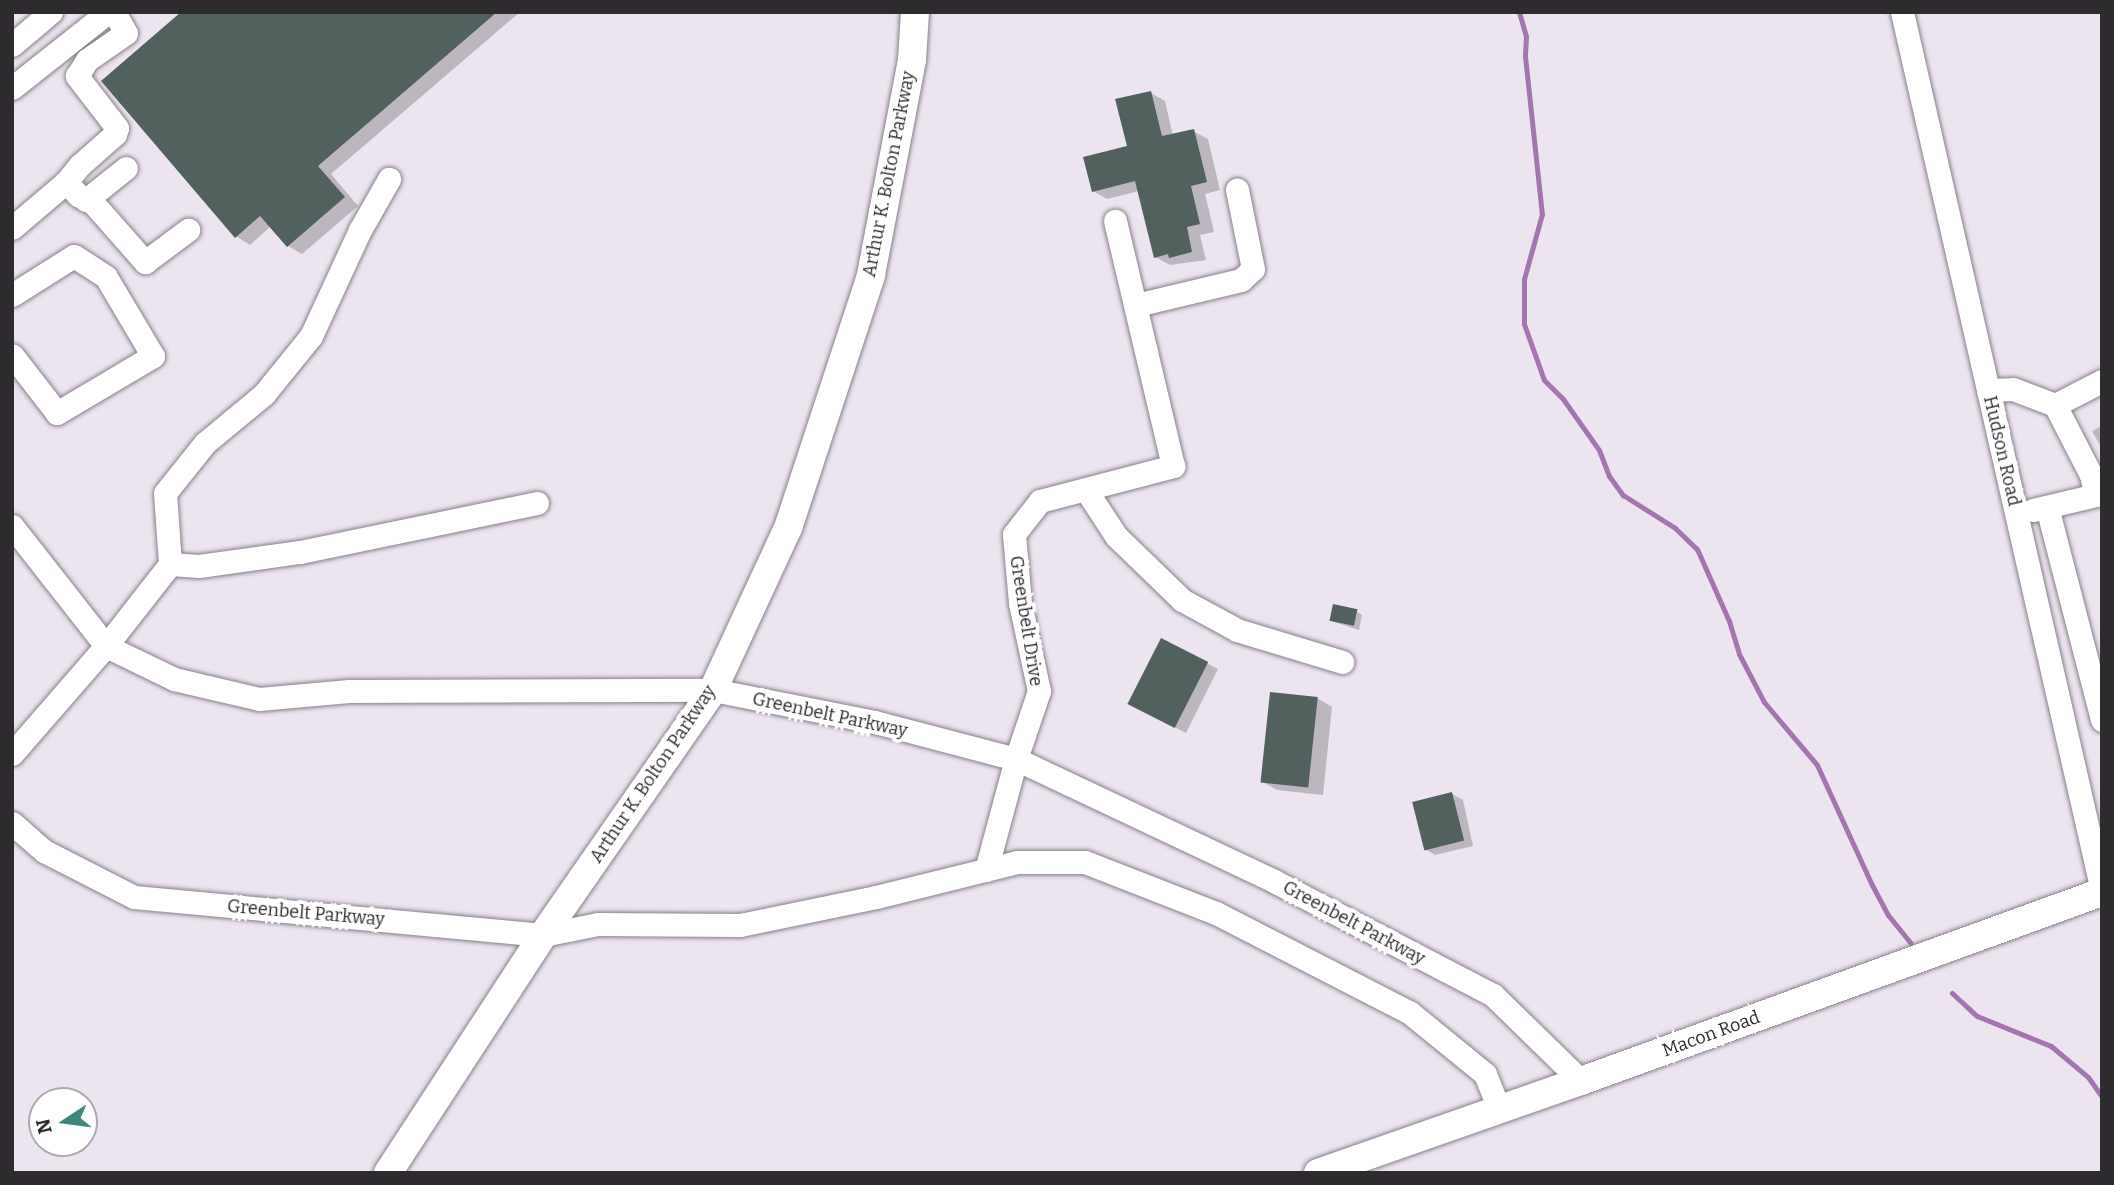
<!DOCTYPE html>
<html>
<head>
<meta charset="utf-8">
<style>
	body { margin:0 }
	#map { position:relative; width:2114px; height:1185px; overflow:hidden; background:#ece4ef; font-family:Bitter,serif }
	div>[style] { position:absolute }
	.shadow>* { inset:0; background:#0003 }
	.stream>* { height:5px; margin:-2.5px; padding:0 2.5px; transform-origin:2.5px; border-radius:2.5px; background:#a476b0 }
	.building>* { inset:0; background:#53615e; transform-origin:0 0 }
	.roads { filter:drop-shadow(0 0 2px #88808b) drop-shadow(0 0 2px #88808b) }
	.minor>* { height:23px; margin:-11.5px; padding:0 11.5px; transform-origin:11.5px; border-radius:11.5px; background:#fff }
	.major>* { height:28px; margin:-14px; padding:0 14px; transform-origin:14px; border-radius:14px; background:#fff }
	span { translate:-50% -50%; white-space:nowrap; text-align:center; line-height:1.15; -webkit-text-stroke:7px #fff; paint-order:stroke }
	.street-label { font-size:18px; color:#2e2b2f }
	.frame { position:absolute; inset:0; border:14px solid #2e2b2f; pointer-events:none }
	.north { position:absolute; left:28px; top:1087px; width:70px; height:70px; box-sizing:border-box; background:#fff; border:2px solid #abaaac; border-radius:50%; rotate:257deg; font-size:19px; font-weight:700; line-height:28px; text-align:center; color:#2e2b2f }
	.north::after { content:''; display:block; margin:auto; width:24px; height:32px; background:#40867c; clip-path:polygon(50% 0,100% 100%,50% 72%,0 100%) }
</style>
</head>
<body>
<div id="map">
	<div class="shadow">
		<i style="clip-path:polygon(184px 12px,520px 12px,331px 174px,358px 206px,302px 254px,288px 246px,271px 226px,250px 245px,236px 236px)"></i>
		<i style="clip-path:polygon(1151px 93px,1165px 101px,1173px 136px,1193px 131px,1208px 139px,1220px 190px,1205px 194px,1214px 232px,1200px 235px,1206px 260px,1170px 265px,1155px 257px,1139px 191px,1107px 199px,1093px 191px,1129px 147px)"></i>
		<i style="clip-path:polygon(2102px 426px,2102px 449px,2092px 431px)"></i>
		<i style="clip-path:polygon(1356px 611px,1362px 615px,1359px 630px,1331px 621px)"></i>
		<i style="clip-path:polygon(1161px 640px,1218px 669px,1186px 733px,1140px 709px)"></i>
		<i style="clip-path:polygon(1317px 698px,1332px 707px,1323px 795px,1277px 790px,1263px 782px)"></i>
		<i style="clip-path:polygon(1452px 794px,1463px 800px,1473px 846px,1435px 855px,1425px 849px)"></i>
	</div>
	<div class="stream">
		<i style="left:1519px;top:12px;width:25px;rotate:74deg"></i>
		<i style="left:1526px;top:36px;width:20px;rotate:93deg"></i>
		<i style="left:1525px;top:56px;width:159px;rotate:83.9deg"></i>
		<i style="left:1542px;top:214px;width:67px;rotate:105.5deg"></i>
		<i style="left:1524px;top:279px;width:45px;rotate:90deg"></i>
		<i style="left:1524px;top:324px;width:59px;rotate:70.3deg"></i>
		<i style="left:1544px;top:380px;width:27px;rotate:45deg"></i>
		<i style="left:1563px;top:399px;width:62px;rotate:54.8deg"></i>
		<i style="left:1599px;top:450px;width:28px;rotate:69deg"></i>
		<i style="left:1609px;top:476px;width:24px;rotate:54deg"></i>
		<i style="left:1623px;top:495px;width:62px;rotate:32.4deg"></i>
		<i style="left:1675px;top:528px;width:30px;rotate:44deg"></i>
		<i style="left:1697px;top:549px;width:79px;rotate:66deg"></i>
		<i style="left:1729px;top:621px;width:34px;rotate:73deg"></i>
		<i style="left:1739px;top:654px;width:54px;rotate:62.5deg"></i>
		<i style="left:1764px;top:702px;width:82px;rotate:49.9deg"></i>
		<i style="left:1817px;top:765px;width:132px;rotate:65.4deg"></i>
		<i style="left:1872px;top:885px;width:34px;rotate:62deg"></i>
		<i style="left:1888px;top:915px;width:36px;rotate:51deg"></i>
		<i style="left:1952px;top:993px;width:34px;rotate:43deg"></i>
		<i style="left:1977px;top:1016px;width:80px;rotate:22.1deg"></i>
		<i style="left:2051px;top:1046px;width:48px;rotate:40deg"></i>
		<i style="left:2088px;top:1077px;width:24px;rotate:55deg"></i>
	</div>
	<div class="building">
		<i style="clip-path:polygon(181px 12px,497px 12px,318px 166px,345px 197px,287px 247px,260px 216px,235px 238px,101px 81px)"></i>
		<i style="clip-path:polygon(1151px 91px,1162px 136px,1194px 129px,1207px 182px,1191px 186px,1200px 224px,1187px 227px,1192px 252px,1169px 258px,1168px 254px,1154px 258px,1135px 181px,1092px 192px,1083px 157px,1127px 146px,1115px 99px)"></i>
		<i style="left:1333px;top:604px;width:25px;height:17px;rotate:12deg"></i>
		<i style="left:1161px;top:638px;width:53px;height:74px;rotate:27deg"></i>
		<i style="left:1270px;top:692px;width:48px;height:91px;rotate:6deg"></i>
		<i style="left:1452px;top:792px;width:50px;height:41px;rotate:76deg"></i>
	</div>
	<div class="roads">
		<div class="minor">
			<i style="left:1902px;top:12px;width:901px;rotate:77.18deg"></i>
			<i style="left:12px;top:45px;width:51px;rotate:-40.2deg"></i>
			<i style="left:12px;top:88px;width:122px;rotate:-38.4deg"></i>
			<i style="left:66px;top:182px;width:22px;rotate:-51deg"></i>
			<i style="left:80px;top:165px;width:47px;rotate:-41.5deg"></i>
			<i style="left:115px;top:134px;width:6px;rotate:-72deg"></i>
			<i style="left:117px;top:128px;width:66px;rotate:-127.6deg"></i>
			<i style="left:77px;top:76px;width:19px;rotate:-58deg"></i>
			<i style="left:87px;top:60px;width:47px;rotate:-34.7deg"></i>
			<i style="left:126px;top:33px;width:24px;rotate:-120deg"></i>
			<i style="left:86px;top:200px;width:51px;rotate:-38.7deg"></i>
			<i style="left:12px;top:228px;width:71px;rotate:-40.4deg"></i>
			<i style="left:66px;top:182px;width:18px;rotate:47deg"></i>
			<i style="left:78px;top:195px;width:17px;rotate:28deg"></i>
			<i style="left:93px;top:203px;width:79px;rotate:48.6deg"></i>
			<i style="left:145px;top:262px;width:54px;rotate:-36.7deg"></i>
			<i style="left:12px;top:295px;width:73px;rotate:-32.2deg"></i>
			<i style="left:74px;top:256px;width:38px;rotate:33deg"></i>
			<i style="left:106px;top:277px;width:92px;rotate:59.3deg"></i>
			<i style="left:153px;top:356px;width:112px;rotate:149.3deg"></i>
			<i style="left:57px;top:413px;width:73px;rotate:-127.8deg"></i>
			<i style="left:1136px;top:305px;width:108px;rotate:-13.4deg"></i>
			<i style="left:1241px;top:280px;width:16px;rotate:-43deg"></i>
			<i style="left:1253px;top:269px;width:81px;rotate:-101.4deg"></i>
			<i style="left:1988px;top:390px;width:25px;rotate:-2deg"></i>
			<i style="left:2013px;top:389px;width:45px;rotate:20.9deg"></i>
			<i style="left:2055px;top:405px;width:53px;rotate:-27.1deg"></i>
			<i style="left:1086px;top:490px;width:55px;rotate:56.9deg"></i>
			<i style="left:1116px;top:536px;width:92px;rotate:44.1deg"></i>
			<i style="left:1182px;top:600px;width:63px;rotate:28.6deg"></i>
			<i style="left:1237px;top:630px;width:110px;rotate:16.9deg"></i>
			<i style="left:2047px;top:507px;width:220px;rotate:75.5deg"></i>
			<i style="left:2033px;top:510px;width:65px;rotate:-13.4deg"></i>
			<i style="left:2096px;top:495px;width:21px;rotate:-104deg"></i>
			<i style="left:2091px;top:475px;width:79px;rotate:-117.2deg"></i>
			<i style="left:12px;top:526px;width:152px;rotate:51.9deg"></i>
			<i style="left:106px;top:646px;width:76px;rotate:25.9deg"></i>
			<i style="left:174px;top:679px;width:87px;rotate:13.2deg"></i>
			<i style="left:259px;top:699px;width:90px;rotate:-5.1deg"></i>
			<i style="left:349px;top:691px;width:364px;rotate:-0.2deg"></i>
			<i style="left:713px;top:690px;width:165px;rotate:11.2deg"></i>
			<i style="left:875px;top:722px;width:146px;rotate:14.7deg"></i>
			<i style="left:1016px;top:759px;width:285px;rotate:25.3deg"></i>
			<i style="left:1274px;top:881px;width:247px;rotate:27.5deg"></i>
			<i style="left:1493px;top:995px;width:123px;rotate:44.3deg"></i>
			<i style="left:170px;top:564px;width:29px;rotate:4deg"></i>
			<i style="left:199px;top:566px;width:102px;rotate:-7.9deg"></i>
			<i style="left:300px;top:552px;width:242px;rotate:-11.7deg"></i>
			<i style="left:12px;top:754px;width:143px;rotate:-49deg"></i>
			<i style="left:106px;top:646px;width:104px;rotate:-52deg"></i>
			<i style="left:170px;top:564px;width:71px;rotate:-94deg"></i>
			<i style="left:165px;top:493px;width:64px;rotate:-51.3deg"></i>
			<i style="left:205px;top:443px;width:77px;rotate:-39.7deg"></i>
			<i style="left:264px;top:394px;width:75px;rotate:-51deg"></i>
			<i style="left:311px;top:336px;width:117px;rotate:-65.2deg"></i>
			<i style="left:360px;top:230px;width:59px;rotate:-60.4deg"></i>
			<i style="left:12px;top:823px;width:43px;rotate:41.2deg"></i>
			<i style="left:44px;top:851px;width:101px;rotate:27.1deg"></i>
			<i style="left:134px;top:897px;width:411px;rotate:5.3deg"></i>
			<i style="left:543px;top:935px;width:56px;rotate:-11.3deg"></i>
			<i style="left:598px;top:924px;width:142px;rotate:0.4deg"></i>
			<i style="left:740px;top:925px;width:139px;rotate:-11.6deg"></i>
			<i style="left:876px;top:897px;width:145px;rotate:-13.9deg"></i>
			<i style="left:1017px;top:862px;width:68px"></i>
			<i style="left:1085px;top:862px;width:141px;rotate:21.3deg"></i>
			<i style="left:1216px;top:913px;width:217px;rotate:27.2deg"></i>
			<i style="left:1409px;top:1012px;width:98px;rotate:39.2deg"></i>
			<i style="left:1485px;top:1074px;width:37px;rotate:68deg"></i>
			<i style="left:986px;top:870px;width:115px;rotate:-74.9deg"></i>
			<i style="left:1016px;top:759px;width:72px;rotate:-71.3deg"></i>
			<i style="left:1039px;top:691px;width:90px;rotate:-102.2deg"></i>
			<i style="left:1020px;top:603px;width:69px;rotate:-95deg"></i>
			<i style="left:1014px;top:534px;width:42px;rotate:-51.8deg"></i>
			<i style="left:1040px;top:501px;width:138px;rotate:-14.7deg"></i>
			<i style="left:1173px;top:466px;width:252px;rotate:-103.3deg"></i>
		</div>
		<div class="major">
			<i style="left:388px;top:1173px;width:284px;rotate:-56.9deg"></i>
			<i style="left:543px;top:935px;width:298px;rotate:-55.2deg"></i>
			<i style="left:713px;top:690px;width:179px;rotate:-65.2deg"></i>
			<i style="left:788px;top:528px;width:266px;rotate:-71.8deg"></i>
			<i style="left:871px;top:275px;width:219px;rotate:-79.2deg"></i>
			<i style="left:912px;top:60px;width:48px;rotate:-86.4deg"></i>
			<i style="left:1318px;top:1173px;width:279px;rotate:-19.3deg"></i>
			<i style="left:1581px;top:1081px;width:554px;rotate:-19.94deg"></i>
		</div>
	</div>
	<div class="street-label">
		<span style="left:889px;top:174px;rotate:-79deg">Arthur K. Bolton Parkway</span>
		<span style="left:2002px;top:451px;rotate:77deg">Hudson Road</span>
		<span style="left:1026px;top:621px;rotate:81deg">Greenbelt Drive</span>
		<span style="left:830px;top:715px;rotate:12deg">Greenbelt Parkway</span>
		<span style="left:653px;top:774px;rotate:-56deg">Arthur K. Bolton Parkway</span>
		<span style="left:306px;top:913px;rotate:5deg">Greenbelt Parkway</span>
		<span style="left:1354px;top:923px;rotate:28deg">Greenbelt Parkway</span>
		<span style="left:1711px;top:1034px;rotate:-20deg">Macon Road</span>
	</div>
	<div class="frame"></div>
	<div class="north">N</div>
</div>
</body>
</html>
